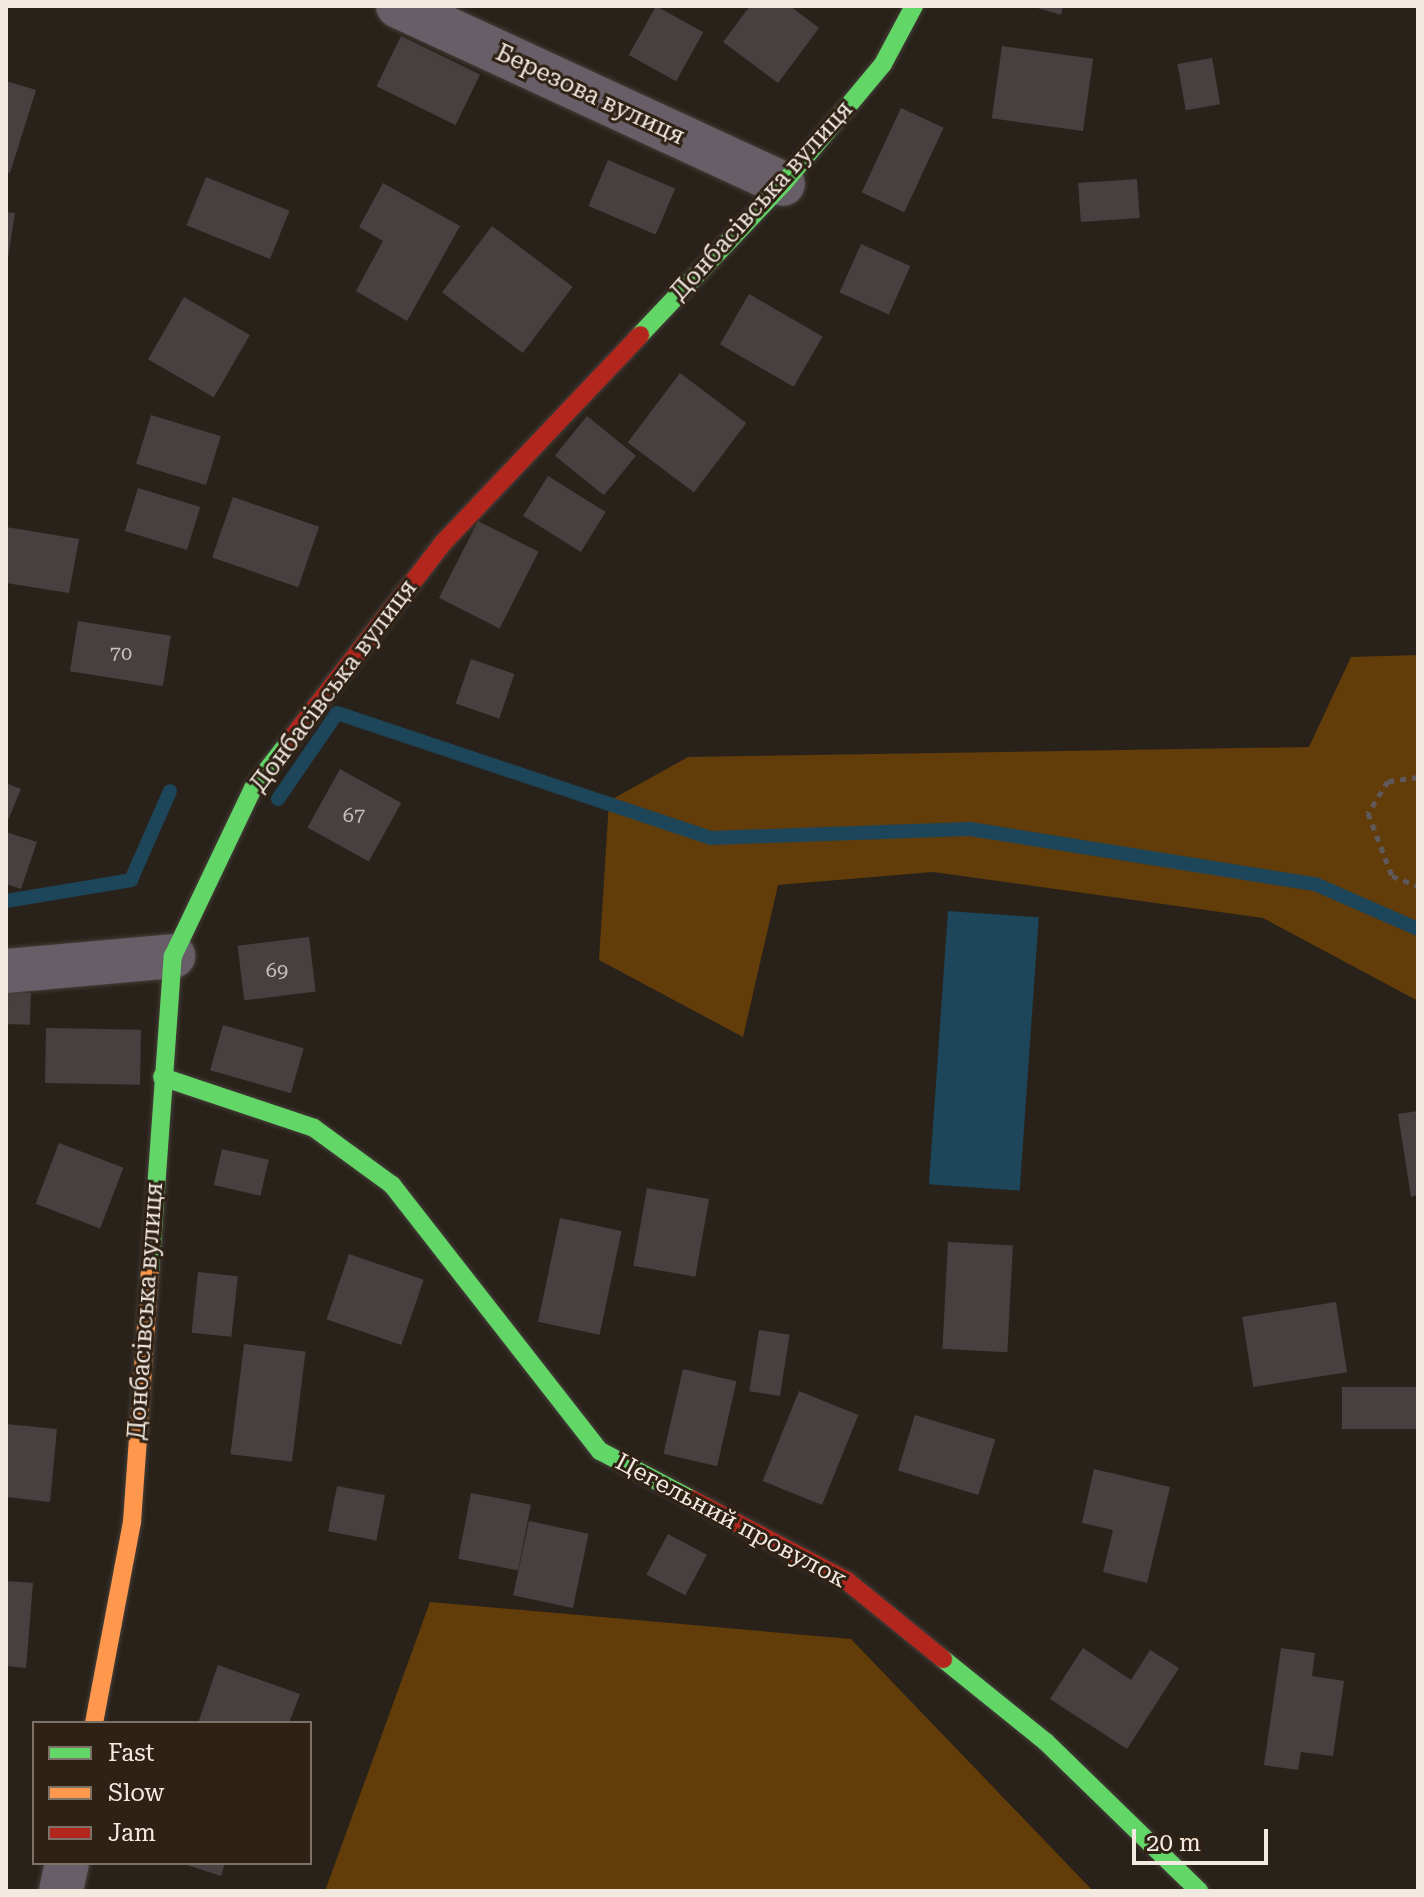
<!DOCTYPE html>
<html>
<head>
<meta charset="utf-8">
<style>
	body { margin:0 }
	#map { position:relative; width:1424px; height:1897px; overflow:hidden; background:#29221b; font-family:"Roboto Serif",serif }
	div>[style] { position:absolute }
	.green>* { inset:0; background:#623c09 }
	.water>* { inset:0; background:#1d465a; transform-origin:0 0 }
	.stream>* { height:14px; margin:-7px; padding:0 7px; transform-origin:7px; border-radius:7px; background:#1d465a }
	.building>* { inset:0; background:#464140; transform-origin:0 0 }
	.path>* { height:5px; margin-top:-2.5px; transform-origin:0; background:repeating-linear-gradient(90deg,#60595c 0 6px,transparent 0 12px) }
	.roads { filter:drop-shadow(0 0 2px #443e38) drop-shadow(0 0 2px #443e38) }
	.street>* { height:44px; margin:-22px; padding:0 22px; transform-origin:22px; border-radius:22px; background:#675e68 }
	.fast>* { height:18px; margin:-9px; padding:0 9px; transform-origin:9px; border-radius:9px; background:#63d668 }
	.slow>* { height:18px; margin:-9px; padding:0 9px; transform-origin:9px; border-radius:9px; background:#ff974d }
	.jam>* { height:18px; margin:-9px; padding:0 9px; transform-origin:9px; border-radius:9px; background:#b3261e }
	span { translate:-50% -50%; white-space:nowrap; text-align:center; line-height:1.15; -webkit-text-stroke:6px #2f2215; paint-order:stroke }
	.number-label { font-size:20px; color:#c7bfb9 }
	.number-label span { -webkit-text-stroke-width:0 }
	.street-label { font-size:24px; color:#f2e9e1 }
	.frame { position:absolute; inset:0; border:8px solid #f2e9e1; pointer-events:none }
	.legend { position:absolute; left:32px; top:1721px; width:280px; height:144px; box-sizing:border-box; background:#2f2215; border:2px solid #7d7267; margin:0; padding:10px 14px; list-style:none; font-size:24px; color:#f2e9e1 }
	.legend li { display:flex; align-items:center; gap:16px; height:40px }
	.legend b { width:40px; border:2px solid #7d7267 }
	.scale { position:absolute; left:1132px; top:1829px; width:136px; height:36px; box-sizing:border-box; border:4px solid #f2e9e1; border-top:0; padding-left:10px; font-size:24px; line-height:28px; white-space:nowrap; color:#f2e9e1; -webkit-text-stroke:6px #2f2215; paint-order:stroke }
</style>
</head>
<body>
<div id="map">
	<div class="green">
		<i style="clip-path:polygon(1418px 655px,1418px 1001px,1263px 918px,933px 872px,778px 885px,743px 1037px,599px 960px,609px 801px,688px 757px,1309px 747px,1351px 657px)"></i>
		<i style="clip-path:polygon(430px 1602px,851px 1639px,1093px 1891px,325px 1891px)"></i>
	</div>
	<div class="water">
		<i style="left:948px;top:911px;width:91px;height:274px;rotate:4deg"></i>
	</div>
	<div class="stream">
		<i style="left:278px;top:799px;width:104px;rotate:-55.5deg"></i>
		<i style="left:337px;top:713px;width:393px;rotate:18.5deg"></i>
		<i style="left:710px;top:838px;width:260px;rotate:-2deg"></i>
		<i style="left:970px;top:829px;width:349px;rotate:9.1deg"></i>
		<i style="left:1315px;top:884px;width:112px;rotate:23.6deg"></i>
		<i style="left:6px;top:901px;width:127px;rotate:-9.5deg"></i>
		<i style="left:131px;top:880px;width:97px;rotate:-66.3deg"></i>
	</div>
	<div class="building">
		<i style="left:656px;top:6px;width:54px;height:56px;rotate:29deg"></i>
		<i style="clip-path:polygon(750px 6px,790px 6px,819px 28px,778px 83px,723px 42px)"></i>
		<i style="clip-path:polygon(1031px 6px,1063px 6px,1061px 15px)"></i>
		<i style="left:401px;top:36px;width:88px;height:56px;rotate:26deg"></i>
		<i style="left:1002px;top:46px;width:92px;height:73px;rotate:8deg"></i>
		<i style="left:1212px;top:58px;width:47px;height:35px;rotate:80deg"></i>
		<i style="clip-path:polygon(6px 81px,36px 90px,10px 173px,6px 172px)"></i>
		<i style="left:901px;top:108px;width:47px;height:93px;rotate:25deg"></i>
		<i style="left:608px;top:160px;width:73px;height:50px;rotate:23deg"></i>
		<i style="left:206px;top:177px;width:90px;height:52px;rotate:22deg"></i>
		<i style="left:1137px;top:179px;width:39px;height:59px;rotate:86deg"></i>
		<i style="clip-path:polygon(383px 183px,460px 226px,407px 321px,356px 291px,383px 241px,359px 227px)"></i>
		<i style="clip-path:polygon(6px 212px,15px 213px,8px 258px,6px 257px)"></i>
		<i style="left:492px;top:226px;width:101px;height:83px;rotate:37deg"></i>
		<i style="left:861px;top:244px;width:54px;height:53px;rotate:24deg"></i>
		<i style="left:749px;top:294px;width:85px;height:58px;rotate:30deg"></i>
		<i style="left:184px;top:297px;width:76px;height:72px;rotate:30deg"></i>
		<i style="left:680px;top:373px;width:83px;height:87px;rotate:37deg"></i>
		<i style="left:151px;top:415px;width:73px;height:51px;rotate:17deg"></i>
		<i style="left:587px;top:416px;width:63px;height:51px;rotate:39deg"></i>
		<i style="left:548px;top:476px;width:68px;height:47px;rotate:32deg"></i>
		<i style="left:138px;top:488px;width:65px;height:45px;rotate:17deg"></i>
		<i style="left:233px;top:497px;width:91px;height:64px;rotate:19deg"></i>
		<i style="left:478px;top:521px;width:68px;height:86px;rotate:27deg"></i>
		<i style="clip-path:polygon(6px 527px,79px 539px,69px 593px,6px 583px)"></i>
		<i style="left:78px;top:621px;width:94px;height:51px;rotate:9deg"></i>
		<i style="left:471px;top:659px;width:46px;height:47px;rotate:19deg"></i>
		<i style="left:340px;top:769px;width:70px;height:67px;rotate:29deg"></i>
		<i style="clip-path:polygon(6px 783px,21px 789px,6px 825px)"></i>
		<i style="clip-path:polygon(6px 832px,37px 842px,21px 889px,6px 884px)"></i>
		<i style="left:309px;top:937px;width:55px;height:72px;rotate:83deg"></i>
		<i style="left:6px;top:992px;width:25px;height:32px;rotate:2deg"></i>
		<i style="left:223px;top:1025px;width:84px;height:47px;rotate:16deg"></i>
		<i style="left:46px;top:1028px;width:95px;height:55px;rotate:1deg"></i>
		<i style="clip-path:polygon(1418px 1111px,1418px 1195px,1411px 1197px,1398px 1114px)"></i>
		<i style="left:59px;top:1143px;width:69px;height:65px;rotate:21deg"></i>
		<i style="left:222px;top:1149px;width:48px;height:37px;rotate:13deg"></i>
		<i style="left:647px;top:1188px;width:63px;height:79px;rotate:10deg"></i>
		<i style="left:560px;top:1218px;width:63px;height:106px;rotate:12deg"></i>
		<i style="left:948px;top:1242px;width:65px;height:107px;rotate:3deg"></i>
		<i style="left:349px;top:1254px;width:79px;height:69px;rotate:19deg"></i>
		<i style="left:198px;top:1272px;width:40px;height:61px;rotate:6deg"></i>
		<i style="left:1336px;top:1302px;width:71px;height:95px;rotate:81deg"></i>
		<i style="left:759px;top:1330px;width:31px;height:62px;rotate:9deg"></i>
		<i style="left:244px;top:1344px;width:62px;height:111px;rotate:7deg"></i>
		<i style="left:683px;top:1369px;width:55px;height:87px;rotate:13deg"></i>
		<i style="left:1418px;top:1387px;width:42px;height:76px;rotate:90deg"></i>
		<i style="left:799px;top:1391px;width:64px;height:97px;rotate:22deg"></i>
		<i style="left:915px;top:1415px;width:84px;height:58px;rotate:17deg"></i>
		<i style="clip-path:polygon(6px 1424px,57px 1429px,50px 1502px,6px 1497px)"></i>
		<i style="clip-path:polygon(1094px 1469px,1170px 1487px,1147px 1583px,1103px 1572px,1113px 1530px,1082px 1523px)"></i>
		<i style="left:337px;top:1486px;width:49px;height:46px;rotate:11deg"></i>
		<i style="left:471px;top:1493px;width:61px;height:67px;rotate:11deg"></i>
		<i style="left:529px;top:1521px;width:61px;height:76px;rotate:12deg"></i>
		<i style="left:668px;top:1534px;width:44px;height:46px;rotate:28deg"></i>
		<i style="clip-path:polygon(6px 1581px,33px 1583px,26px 1668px,6px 1666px)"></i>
		<i style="clip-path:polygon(1083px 1648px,1131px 1680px,1150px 1650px,1179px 1668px,1127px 1749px,1050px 1699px)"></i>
		<i style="clip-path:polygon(1281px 1648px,1315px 1653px,1312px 1676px,1344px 1681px,1333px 1756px,1301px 1752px,1298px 1770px,1264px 1765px)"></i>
		<i style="clip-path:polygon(218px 1665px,300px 1694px,289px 1723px,198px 1723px)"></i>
		<i style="clip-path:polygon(181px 1863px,225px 1863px,221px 1876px)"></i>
	</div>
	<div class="path">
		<i style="left:1418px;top:777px;width:30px;rotate:172deg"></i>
		<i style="left:1388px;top:781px;width:38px;rotate:122deg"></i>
		<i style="left:1368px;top:813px;width:67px;rotate:69.1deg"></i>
		<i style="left:1392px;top:876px;width:28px;rotate:21deg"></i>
	</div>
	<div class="roads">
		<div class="street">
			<i style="left:398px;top:6px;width:424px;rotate:24.8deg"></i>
			<i style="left:6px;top:971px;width:168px;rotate:-5.1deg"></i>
			<i style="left:61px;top:1891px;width:29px;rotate:-78deg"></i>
		</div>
		<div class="fast">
			<i style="left:640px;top:335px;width:208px;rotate:-46.6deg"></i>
			<i style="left:783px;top:184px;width:156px;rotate:-50.2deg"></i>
			<i style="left:883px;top:64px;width:66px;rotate:-61.9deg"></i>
			<i style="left:162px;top:1077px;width:160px;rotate:18.5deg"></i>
			<i style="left:314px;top:1128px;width:97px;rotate:36.2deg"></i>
			<i style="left:392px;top:1185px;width:338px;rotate:52deg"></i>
			<i style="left:600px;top:1451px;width:103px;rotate:27.8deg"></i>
			<i style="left:150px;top:1273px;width:318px;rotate:-85.9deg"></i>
			<i style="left:173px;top:956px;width:186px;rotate:-64.5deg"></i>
			<i style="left:253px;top:788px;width:62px;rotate:-52.2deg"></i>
			<i style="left:943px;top:1659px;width:132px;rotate:38.9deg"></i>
			<i style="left:1046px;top:1742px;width:214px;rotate:44.2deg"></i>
		</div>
		<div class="slow">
			<i style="left:94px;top:1723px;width:205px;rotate:-79.3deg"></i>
			<i style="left:132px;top:1522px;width:250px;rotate:-85.9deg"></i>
		</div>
		<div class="jam">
			<i style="left:291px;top:739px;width:247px;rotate:-52.2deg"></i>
			<i style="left:442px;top:544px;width:288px;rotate:-46.5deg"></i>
			<i style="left:691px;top:1499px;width:176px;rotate:27.7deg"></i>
			<i style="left:847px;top:1581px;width:124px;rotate:39.1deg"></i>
		</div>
	</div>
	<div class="number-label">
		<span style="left:121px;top:653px">70</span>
		<span style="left:354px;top:815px">67</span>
		<span style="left:277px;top:970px">69</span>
	</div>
	<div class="street-label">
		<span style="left:590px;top:95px;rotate:25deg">Березова вулиця</span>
		<span style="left:762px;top:201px;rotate:-48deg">Донбасівська вулиця</span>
		<span style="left:334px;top:686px;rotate:-53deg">Донбасівська вулиця</span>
		<span style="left:146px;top:1311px;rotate:-86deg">Донбасівська вулиця</span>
		<span style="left:731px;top:1521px;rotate:28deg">Цегельний провулок</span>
	</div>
	<div class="frame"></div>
	<ul class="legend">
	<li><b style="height:10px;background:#63d668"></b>Fast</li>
	<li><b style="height:10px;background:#ff974d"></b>Slow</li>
	<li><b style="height:10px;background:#b3261e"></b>Jam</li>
	</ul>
	<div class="scale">20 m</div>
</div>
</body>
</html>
